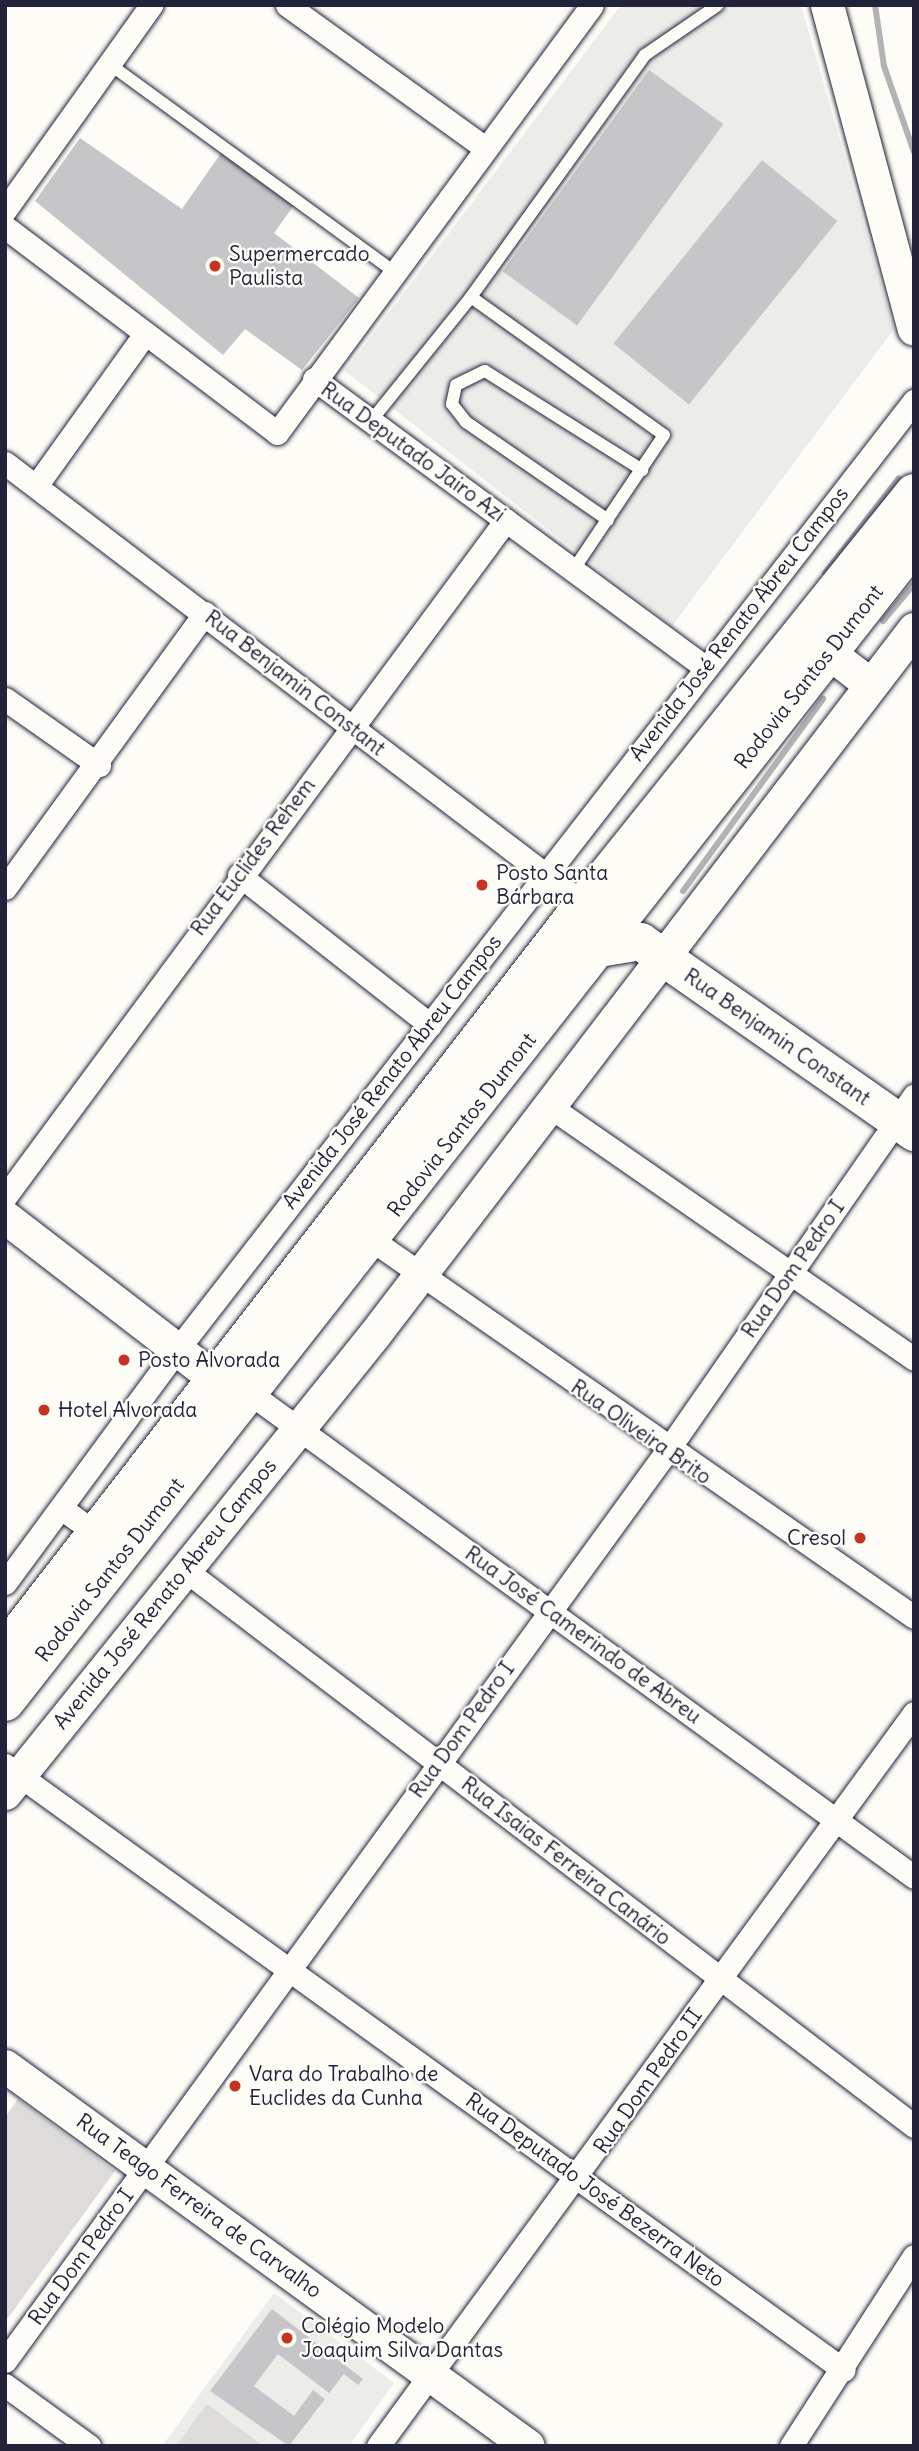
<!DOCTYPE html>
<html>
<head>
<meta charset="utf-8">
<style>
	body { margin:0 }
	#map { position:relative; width:919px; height:2451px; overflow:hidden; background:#fdfcf7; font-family:Delius,sans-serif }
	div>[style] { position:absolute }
	.built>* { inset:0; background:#ecece9 }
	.green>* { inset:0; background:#dddcdb }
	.stream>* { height:6px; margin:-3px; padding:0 3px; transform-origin:3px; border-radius:3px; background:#b2b2b7 }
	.building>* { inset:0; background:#c6c6c8; transform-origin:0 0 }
	.roads { filter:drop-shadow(0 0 2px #22223b) drop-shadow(0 0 2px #22223b) }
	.lane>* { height:12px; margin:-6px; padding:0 6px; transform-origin:6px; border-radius:6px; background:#fdfcf7 }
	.street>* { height:23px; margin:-11.5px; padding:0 11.5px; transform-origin:11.5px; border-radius:11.5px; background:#fdfcf7 }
	.secondary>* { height:33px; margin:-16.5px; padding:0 16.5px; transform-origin:16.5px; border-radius:16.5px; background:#fdfcf7 }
	.primary>* { height:37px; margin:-18.5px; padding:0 18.5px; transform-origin:18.5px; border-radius:18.5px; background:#fdfcf7 }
	.highway>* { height:38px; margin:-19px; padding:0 19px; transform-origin:19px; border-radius:19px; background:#fdfcf7 }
	.dots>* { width:19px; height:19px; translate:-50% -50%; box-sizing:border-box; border:4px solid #fdfcf7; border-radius:50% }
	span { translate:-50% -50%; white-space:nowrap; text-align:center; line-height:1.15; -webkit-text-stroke:5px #fdfcf7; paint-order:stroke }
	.poi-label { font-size:21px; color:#22223b }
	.left { translate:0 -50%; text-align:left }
	.right { translate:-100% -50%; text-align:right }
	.street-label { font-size:21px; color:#22223b }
	.frame { position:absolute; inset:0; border:7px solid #22223b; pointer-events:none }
</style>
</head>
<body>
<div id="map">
	<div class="built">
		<i style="clip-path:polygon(621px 5px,801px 5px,894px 329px,672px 626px,345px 371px)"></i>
		<i style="clip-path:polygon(274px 2293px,394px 2383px,349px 2446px,162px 2446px)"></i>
	</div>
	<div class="green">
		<i style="clip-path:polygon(18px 2099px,115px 2171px,5px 2322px,5px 2117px)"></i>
		<i style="clip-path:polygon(207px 2404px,263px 2446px,176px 2446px)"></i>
	</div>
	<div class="stream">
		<i style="left:875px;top:5px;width:62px;rotate:81.6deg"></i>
		<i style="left:884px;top:66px;width:91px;rotate:70.8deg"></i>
		<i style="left:825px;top:573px;width:120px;rotate:-52.1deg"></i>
		<i style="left:883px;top:621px;width:48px;rotate:-50deg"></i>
		<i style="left:683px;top:891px;width:238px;rotate:-53.9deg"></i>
	</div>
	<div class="building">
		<i style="left:649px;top:70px;width:92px;height:249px;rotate:36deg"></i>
		<i style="clip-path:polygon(80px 138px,182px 209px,221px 153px,297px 201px,274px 233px,359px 298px,302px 370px,245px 329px,223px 355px,35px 201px)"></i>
		<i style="left:762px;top:160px;width:97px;height:236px;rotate:39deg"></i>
		<i style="clip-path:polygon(272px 2309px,363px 2379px,358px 2385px,344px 2374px,329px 2393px,278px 2354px,254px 2386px,294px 2416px,313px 2390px,325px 2399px,289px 2446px,210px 2391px)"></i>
	</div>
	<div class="roads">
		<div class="lane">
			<i style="left:108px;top:63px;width:353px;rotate:36.1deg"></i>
			<i style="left:471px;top:297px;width:237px;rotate:35.6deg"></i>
			<i style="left:664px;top:435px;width:161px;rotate:123.9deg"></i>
			<i style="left:371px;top:421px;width:159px;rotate:-51.1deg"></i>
			<i style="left:471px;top:297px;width:298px;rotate:-54.3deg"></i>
			<i style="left:645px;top:55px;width:88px;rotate:-34.4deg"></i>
			<i style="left:608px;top:520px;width:173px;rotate:-145.4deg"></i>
			<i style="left:466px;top:422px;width:23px;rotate:-128deg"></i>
			<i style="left:452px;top:404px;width:19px;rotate:-78deg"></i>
			<i style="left:456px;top:385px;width:32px;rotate:-26deg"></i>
			<i style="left:485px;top:371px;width:186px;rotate:32.2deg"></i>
		</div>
		<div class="street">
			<i style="left:287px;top:5px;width:244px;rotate:35.8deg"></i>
			<i style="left:5px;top:210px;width:252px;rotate:-54.5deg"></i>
			<i style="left:5px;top:227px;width:341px;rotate:37.1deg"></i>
			<i style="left:277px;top:433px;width:531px;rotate:-53.65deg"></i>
			<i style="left:314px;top:379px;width:485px;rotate:36.4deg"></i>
			<i style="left:5px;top:463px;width:728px;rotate:37.3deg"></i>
			<i style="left:36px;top:486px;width:187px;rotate:-54.4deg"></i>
			<i style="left:5px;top:699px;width:115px;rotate:35.1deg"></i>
			<i style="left:239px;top:875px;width:243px;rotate:38.1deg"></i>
			<i style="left:5px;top:888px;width:340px;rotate:-54deg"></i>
			<i style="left:549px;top:1106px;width:444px;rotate:34.7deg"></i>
			<i style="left:5px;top:1197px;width:842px;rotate:-53.5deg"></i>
			<i style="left:372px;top:1240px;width:660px;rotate:34.82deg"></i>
			<i style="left:251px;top:1394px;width:820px;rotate:36.07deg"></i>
			<i style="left:61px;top:1508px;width:44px;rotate:35.8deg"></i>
			<i style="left:185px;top:1570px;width:917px;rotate:37.33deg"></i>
			<i style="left:5px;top:1583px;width:290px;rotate:-53.6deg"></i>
			<i style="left:177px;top:1350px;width:1202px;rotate:-52.17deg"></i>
			<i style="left:5px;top:1765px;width:1034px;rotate:35.8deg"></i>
			<i style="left:5px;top:2361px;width:1125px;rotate:-53.97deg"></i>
			<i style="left:667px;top:1451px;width:433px;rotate:-55.2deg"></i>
			<i style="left:5px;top:2385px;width:104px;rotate:36deg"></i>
			<i style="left:378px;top:2446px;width:908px;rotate:-53.82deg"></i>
			<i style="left:791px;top:2446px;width:226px;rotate:-57.1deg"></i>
		</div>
		<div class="secondary">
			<i style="left:827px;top:5px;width:335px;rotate:75deg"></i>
			<i style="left:828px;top:652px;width:54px;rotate:37.5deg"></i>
			<i style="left:5px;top:1217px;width:267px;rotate:37.6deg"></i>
			<i style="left:5px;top:1793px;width:588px;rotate:-51.14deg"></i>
			<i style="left:374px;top:1335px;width:889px;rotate:-52.59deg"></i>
			<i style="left:5px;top:2066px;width:646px;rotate:36deg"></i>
		</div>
		<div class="primary">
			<i style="left:580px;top:936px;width:22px;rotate:32deg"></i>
			<i style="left:599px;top:948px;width:42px;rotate:-9.7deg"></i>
			<i style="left:640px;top:941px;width:334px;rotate:34.9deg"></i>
		</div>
		<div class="highway">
			<i style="left:5px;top:1651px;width:945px;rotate:-52.22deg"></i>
			<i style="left:584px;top:904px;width:527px;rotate:-51.24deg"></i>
			<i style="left:5px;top:1702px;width:1472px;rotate:-51.87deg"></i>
		</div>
	</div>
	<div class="dots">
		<i style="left:215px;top:266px;background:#c8321e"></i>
		<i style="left:482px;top:885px;background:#c8321e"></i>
		<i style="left:124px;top:1360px;background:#c8321e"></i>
		<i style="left:44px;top:1410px;background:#c8321e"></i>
		<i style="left:860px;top:1538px;background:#c8321e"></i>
		<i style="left:235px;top:2086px;background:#c8321e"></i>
		<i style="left:287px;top:2338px;background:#c8321e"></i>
	</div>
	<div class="poi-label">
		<span class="left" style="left:229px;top:266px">Supermercado<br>Paulista</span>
		<span class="left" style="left:496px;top:885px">Posto Santa<br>Bárbara</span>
		<span class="left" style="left:138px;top:1360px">Posto Alvorada</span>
		<span class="left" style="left:58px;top:1410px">Hotel Alvorada</span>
		<span class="right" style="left:846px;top:1538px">Cresol</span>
		<span class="left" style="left:249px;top:2086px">Vara do Trabalho de<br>Euclides da Cunha</span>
		<span class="left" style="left:301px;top:2338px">Colégio Modelo<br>Joaquim Silva Dantas</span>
	</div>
	<div class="street-label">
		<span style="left:413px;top:452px;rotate:36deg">Rua Deputado Jairo Azi</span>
		<span style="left:739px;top:624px;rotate:-52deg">Avenida José Renato Abreu Campos</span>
		<span style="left:809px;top:677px;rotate:-52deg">Rodovia Santos Dumont</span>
		<span style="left:295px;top:683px;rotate:38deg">Rua Benjamin Constant</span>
		<span style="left:253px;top:857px;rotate:-53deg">Rua Euclides Rehem</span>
		<span style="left:777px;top:1037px;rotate:35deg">Rua Benjamin Constant</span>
		<span style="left:392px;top:1072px;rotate:-52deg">Avenida José Renato Abreu Campos</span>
		<span style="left:462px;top:1125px;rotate:-52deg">Rodovia Santos Dumont</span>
		<span style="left:793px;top:1269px;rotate:-55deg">Rua Dom Pedro I</span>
		<span style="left:641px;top:1432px;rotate:35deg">Rua Oliveira Brito</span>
		<span style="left:110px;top:1570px;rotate:-52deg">Rodovia Santos Dumont</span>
		<span style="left:165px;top:1594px;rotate:-51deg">Avenida José Renato Abreu Campos</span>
		<span style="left:583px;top:1635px;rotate:36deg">Rua José Camerindo de Abreu</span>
		<span style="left:462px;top:1730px;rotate:-54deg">Rua Dom Pedro I</span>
		<span style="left:566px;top:1861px;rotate:38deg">Rua Isaias Ferreira Canário</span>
		<span style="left:648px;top:2081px;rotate:-55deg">Rua Dom Pedro II</span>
		<span style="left:595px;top:2190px;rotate:36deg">Rua Deputado José Bezerra Neto</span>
		<span style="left:199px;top:2206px;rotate:36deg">Rua Teago Ferreira de Carvalho</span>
		<span style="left:81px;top:2257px;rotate:-54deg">Rua Dom Pedro I</span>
	</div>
	<div class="frame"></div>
</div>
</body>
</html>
